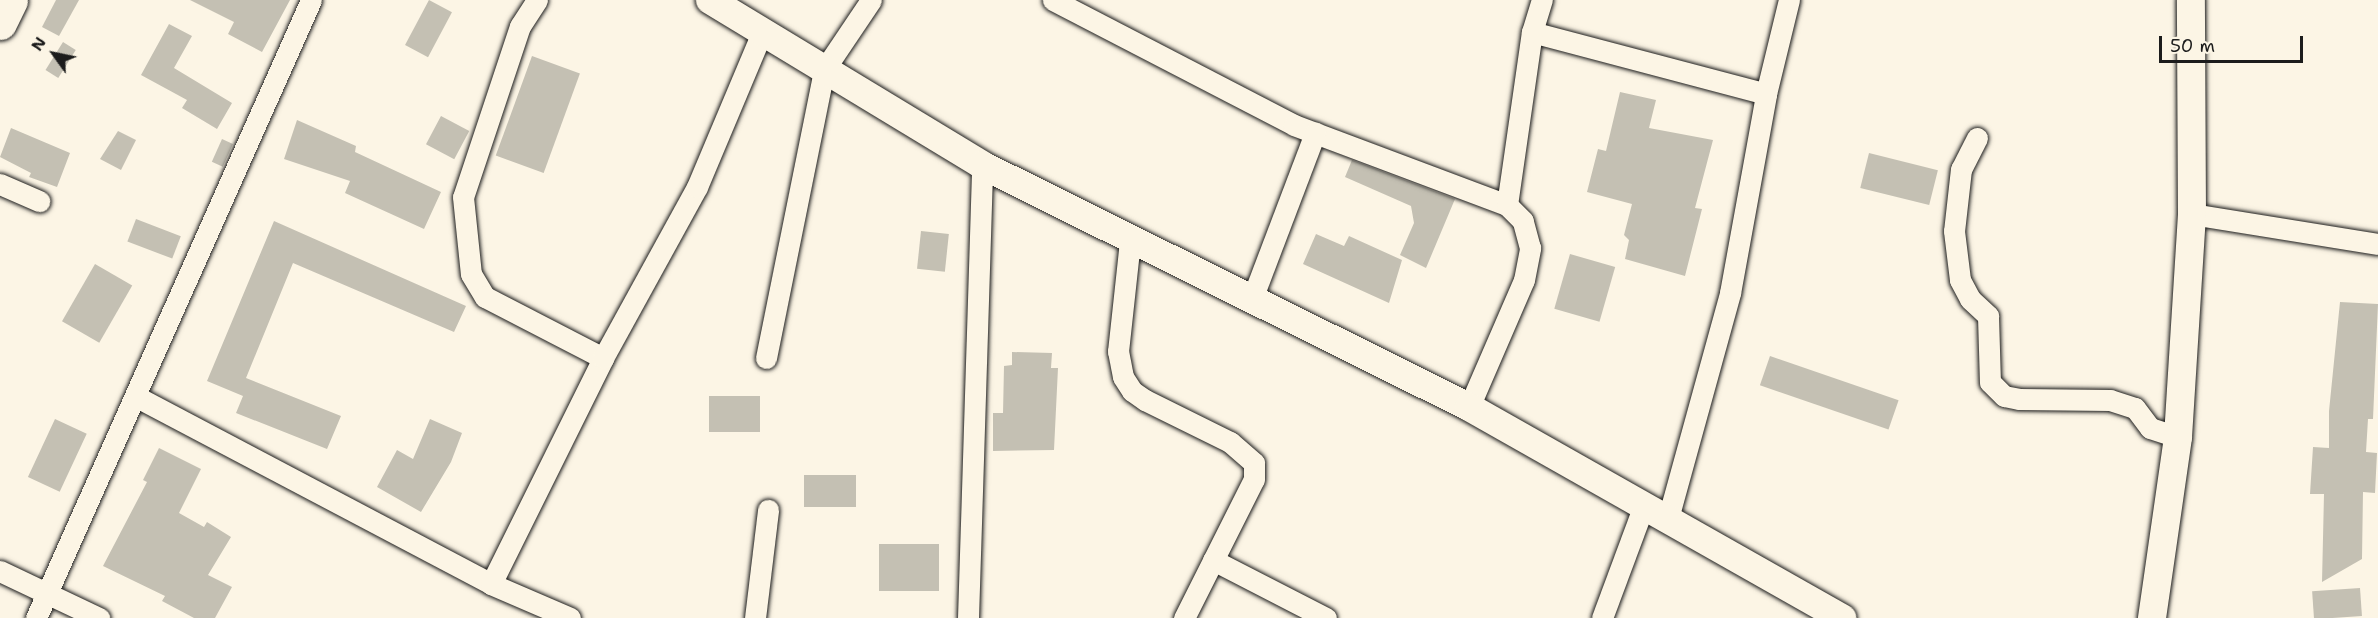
<!DOCTYPE html>
<html>
<head>
<meta charset="utf-8">
<style>
	body { margin:0 }
	#map { position:relative; width:2378px; height:618px; overflow:hidden; background:#fcf5e5; font-family:"Shantell Sans",sans-serif }
	div>[style] { position:absolute }
	.building>* { inset:0; background:#c4c0b3; transform-origin:0 0 }
	.roads { filter:drop-shadow(0 0 2px #1c1c1c) drop-shadow(0 0 2px #1c1c1c) }
	.street>* { height:21px; margin:-10.5px; padding:0 10.5px; transform-origin:10.5px; border-radius:10.5px; background:#fcf5e5 }
	.secondary>* { height:28px; margin:-14px; padding:0 14px; transform-origin:14px; border-radius:14px; background:#fcf5e5 }
	.highway>* { height:33px; margin:-16.5px; padding:0 16.5px; transform-origin:16.5px; border-radius:16.5px; background:#fcf5e5 }
	span { translate:-50% -50%; white-space:nowrap; text-align:center; line-height:1.15; -webkit-text-stroke:4.5px #fcf5e5; paint-order:stroke }
	.north { position:absolute; left:24px; top:24px; width:60px; height:60px; -webkit-text-stroke:4px #fcf5e5; paint-order:stroke; rotate:303deg; font-size:16px; font-weight:700; line-height:24px; text-align:center; color:#1c1c1c }
	.north::after { content:''; display:block; margin:auto; width:21px; height:27px; background:#1c1c1c; clip-path:polygon(50% 0,100% 100%,50% 72%,0 100%) }
	.scale { position:absolute; left:2159px; top:36px; width:144px; height:27px; box-sizing:border-box; border:3px solid #1c1c1c; border-top:0; padding-left:8px; font-size:18px; line-height:21px; white-space:nowrap; color:#1c1c1c; -webkit-text-stroke:4px #fcf5e5; paint-order:stroke }
</style>
</head>
<body>
<div id="map">
	<div class="building">
		<i style="clip-path:polygon(56px 0,79px 0,59px 36px,42px 27px)"></i>
		<i style="clip-path:polygon(190px 0,290px 0,262px 52px,228px 34px,234px 22px)"></i>
		<i style="left:429px;top:0;width:26px;height:51px;rotate:28deg"></i>
		<i style="clip-path:polygon(169px 24px,192px 36px,174px 68px,232px 103px,217px 129px,182px 108px,187px 100px,141px 75px)"></i>
		<i style="left:63px;top:42px;width:15px;height:33px;rotate:32deg"></i>
		<i style="left:532px;top:56px;width:51px;height:106px;rotate:20deg"></i>
		<i style="clip-path:polygon(1620px 92px,1656px 100px,1649px 128px,1713px 140px,1695px 208px,1702px 209px,1685px 276px,1625px 259px,1629px 240px,1624px 235px,1632px 204px,1587px 192px,1598px 149px,1606px 151px)"></i>
		<i style="left:441px;top:116px;width:32px;height:32px;rotate:28deg"></i>
		<i style="clip-path:polygon(297px 120px,356px 146px,355px 152px,441px 192px,424px 229px,345px 193px,350px 181px,284px 159px)"></i>
		<i style="clip-path:polygon(11px 128px,70px 153px,57px 187px,29px 177px,31px 173px,0 157px)"></i>
		<i style="clip-path:polygon(118px 131px,136px 140px,121px 170px,100px 159px)"></i>
		<i style="left:222px;top:139px;width:12px;height:25px;rotate:24deg"></i>
		<i style="left:1869px;top:153px;width:71px;height:36px;rotate:14deg"></i>
		<i style="clip-path:polygon(1352px 160px,1455px 199px,1426px 268px,1400px 255px,1414px 223px,1411px 206px,1345px 177px)"></i>
		<i style="left:136px;top:219px;width:48px;height:24px;rotate:21deg"></i>
		<i style="clip-path:polygon(274px 221px,466px 306px,454px 332px,293px 263px,246px 378px,341px 416px,327px 449px,236px 413px,243px 396px,207px 381px)"></i>
		<i style="left:921px;top:231px;width:28px;height:38px;rotate:6deg"></i>
		<i style="clip-path:polygon(1316px 234px,1344px 246px,1349px 236px,1402px 260px,1389px 303px,1303px 264px)"></i>
		<i style="left:1570px;top:254px;width:47px;height:57px;rotate:16deg"></i>
		<i style="left:95px;top:264px;width:43px;height:66px;rotate:30deg"></i>
		<i style="clip-path:polygon(2340px 302px,2378px 304px,2373px 419px,2368px 419px,2366px 452px,2377px 453px,2375px 493px,2363px 492px,2362px 559px,2322px 582px,2324px 494px,2310px 494px,2313px 447px,2329px 448px,2329px 411px)"></i>
		<i style="clip-path:polygon(1012px 352px,1052px 353px,1051px 368px,1058px 368px,1054px 450px,993px 451px,993px 413px,1003px 413px,1004px 366px,1012px 365px)"></i>
		<i style="left:1770px;top:356px;width:136px;height:31px;rotate:19deg"></i>
		<i style="left:709px;top:396px;width:51px;height:36px"></i>
		<i style="left:55px;top:419px;width:35px;height:64px;rotate:25deg"></i>
		<i style="clip-path:polygon(430px 419px,462px 433px,451px 462px,421px 512px,377px 487px,397px 450px,413px 459px)"></i>
		<i style="clip-path:polygon(159px 448px,201px 469px,179px 513px,204px 527px,207px 522px,231px 537px,208px 575px,232px 587px,215px 618px,194px 618px,162px 601px,165px 596px,103px 566px,147px 482px,143px 480px)"></i>
		<i style="left:804px;top:475px;width:52px;height:32px"></i>
		<i style="left:939px;top:544px;width:47px;height:60px;rotate:90deg"></i>
		<i style="left:2360px;top:588px;width:28px;height:48px;rotate:86deg"></i>
	</div>
	<div class="roads">
		<div class="street">
			<i style="left:537px;top:0;width:31px;rotate:123deg"></i>
			<i style="left:520px;top:26px;width:180px;rotate:108.4deg"></i>
			<i style="left:463px;top:197px;width:77px;rotate:84.1deg"></i>
			<i style="left:471px;top:274px;width:27px;rotate:59deg"></i>
			<i style="left:485px;top:297px;width:133px;rotate:27.3deg"></i>
			<i style="left:1053px;top:0;width:271px;rotate:27.4deg"></i>
			<i style="left:1294px;top:125px;width:228px;rotate:20.6deg"></i>
			<i style="left:1532px;top:32px;width:242px;rotate:14.8deg"></i>
			<i style="left:1977px;top:138px;width:35px;rotate:117deg"></i>
			<i style="left:1961px;top:169px;width:62px;rotate:96.4deg"></i>
			<i style="left:1954px;top:231px;width:49px;rotate:83deg"></i>
			<i style="left:1960px;top:280px;width:21px;rotate:62deg"></i>
			<i style="left:1970px;top:299px;width:25px;rotate:43deg"></i>
			<i style="left:1988px;top:316px;width:66px;rotate:88.3deg"></i>
			<i style="left:1990px;top:382px;width:20px;rotate:45deg"></i>
			<i style="left:2004px;top:396px;width:15px;rotate:11deg"></i>
			<i style="left:2019px;top:399px;width:91px;rotate:0.6deg"></i>
			<i style="left:2110px;top:400px;width:26px;rotate:18deg"></i>
			<i style="left:2135px;top:408px;width:25px;rotate:53deg"></i>
			<i style="left:2150px;top:428px;width:29px;rotate:18deg"></i>
			<i style="left:0;top:184px;width:43px;rotate:23.6deg"></i>
			<i style="left:2192px;top:214px;width:188px;rotate:9.2deg"></i>
			<i style="left:1130px;top:241px;width:111px;rotate:96.2deg"></i>
			<i style="left:1118px;top:351px;width:26px;rotate:79deg"></i>
			<i style="left:1123px;top:377px;width:17px;rotate:57deg"></i>
			<i style="left:1132px;top:391px;width:16px;rotate:35deg"></i>
			<i style="left:1145px;top:400px;width:95px;rotate:26.3deg"></i>
			<i style="left:1230px;top:442px;width:32px;rotate:41deg"></i>
			<i style="left:1254px;top:463px;width:16px;rotate:90deg"></i>
			<i style="left:1254px;top:479px;width:156px;rotate:116.7deg"></i>
			<i style="left:1252px;top:299px;width:178px;rotate:-69.2deg"></i>
			<i style="left:766px;top:358px;width:294px;rotate:-78.6deg"></i>
			<i style="left:824px;top:70px;width:84px;rotate:-56.1deg"></i>
			<i style="left:137px;top:397px;width:400px;rotate:27.8deg"></i>
			<i style="left:491px;top:584px;width:86px;rotate:23.3deg"></i>
			<i style="left:1469px;top:407px;width:138px;rotate:-66.6deg"></i>
			<i style="left:1524px;top:280px;width:33px;rotate:-79deg"></i>
			<i style="left:1530px;top:248px;width:28px;rotate:-105deg"></i>
			<i style="left:1523px;top:221px;width:23px;rotate:-135deg"></i>
			<i style="left:1507px;top:205px;width:175px;rotate:-81.8deg"></i>
			<i style="left:1532px;top:32px;width:34px;rotate:-73deg"></i>
			<i style="left:1667px;top:522px;width:238px;rotate:-74.6deg"></i>
			<i style="left:1730px;top:293px;width:202px;rotate:-79.7deg"></i>
			<i style="left:1766px;top:94px;width:97px;rotate:-76.3deg"></i>
			<i style="left:1213px;top:560px;width:127px;rotate:27.2deg"></i>
			<i style="left:0;top:571px;width:110px;rotate:25.4deg"></i>
			<i style="left:491px;top:584px;width:252px;rotate:-63.6deg"></i>
			<i style="left:603px;top:358px;width:195px;rotate:-61.2deg"></i>
			<i style="left:697px;top:187px;width:168px;rotate:-67.2deg"></i>
			<i style="left:36px;top:618px;width:676px;rotate:-66.01deg"></i>
			<i style="left:755px;top:618px;width:109px;rotate:-83.1deg"></i>
			<i style="left:968px;top:618px;width:453px;rotate:-88.2deg"></i>
			<i style="left:1602px;top:618px;width:117px;rotate:-69.6deg"></i>
		</div>
		<div class="secondary">
			<i style="left:710px;top:0;width:318px;rotate:31.2deg"></i>
			<i style="left:982px;top:165px;width:544px;rotate:26.42deg"></i>
			<i style="left:1469px;top:407px;width:429px;rotate:29.5deg"></i>
			<i style="left:2152px;top:618px;width:183px;rotate:-81.8deg"></i>
			<i style="left:2178px;top:437px;width:223px;rotate:-86.4deg"></i>
			<i style="left:2192px;top:214px;width:214px;rotate:-90.3deg"></i>
		</div>
		<div class="highway">
			<i style="left:0;top:23px;width:25px;rotate:-64deg"></i>
		</div>
	</div>
	<div class="north">N</div>
	<div class="scale">50 m</div>
</div>
</body>
</html>
